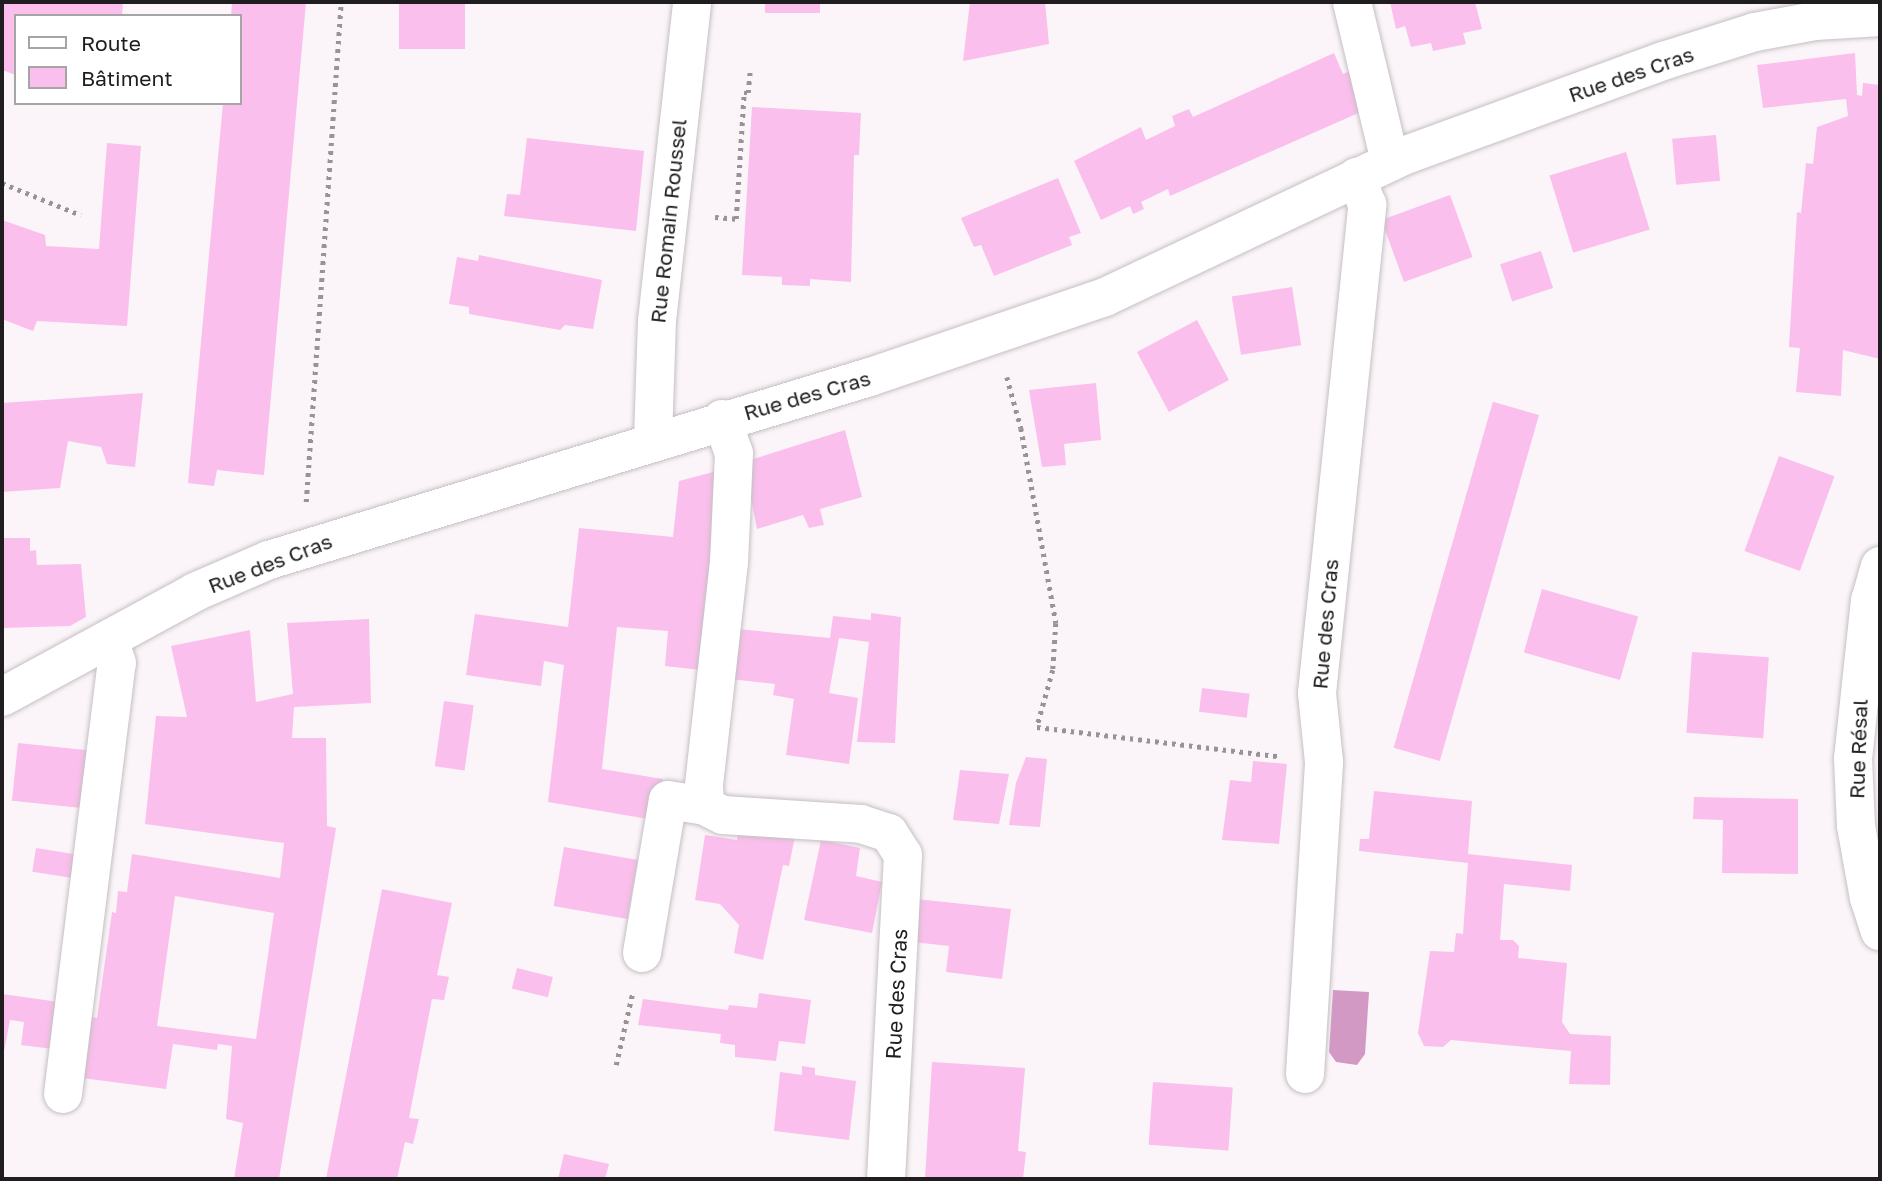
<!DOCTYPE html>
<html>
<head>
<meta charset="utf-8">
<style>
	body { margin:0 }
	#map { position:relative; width:1882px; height:1181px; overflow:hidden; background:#fbf5f9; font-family:"Golos Text",sans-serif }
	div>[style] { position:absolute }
	.water>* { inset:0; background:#d299c5 }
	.building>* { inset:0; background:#fabfec; transform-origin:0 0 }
	.path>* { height:4.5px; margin-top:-2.25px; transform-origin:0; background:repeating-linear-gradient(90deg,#979396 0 3.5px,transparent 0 8.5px) }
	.roads { filter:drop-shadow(0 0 2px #c5bfc3) drop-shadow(0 0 2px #c5bfc3) }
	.minor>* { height:38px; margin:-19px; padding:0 19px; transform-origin:19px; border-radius:19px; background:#fff }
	span { translate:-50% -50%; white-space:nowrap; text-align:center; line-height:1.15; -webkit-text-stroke:5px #fff; paint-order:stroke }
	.street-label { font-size:21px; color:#1f1d1f }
	.frame { position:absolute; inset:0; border:4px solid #1f1d1f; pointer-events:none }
	.legend { position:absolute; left:14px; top:14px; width:228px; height:91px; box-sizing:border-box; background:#fff; border:2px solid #a5a5a5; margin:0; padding:9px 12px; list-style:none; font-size:21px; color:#1f1d1f }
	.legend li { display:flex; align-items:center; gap:14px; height:35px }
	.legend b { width:35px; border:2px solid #a5a5a5 }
</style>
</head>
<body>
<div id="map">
	<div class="water">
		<i style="clip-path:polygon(1333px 990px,1369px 992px,1365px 1054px,1357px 1065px,1336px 1062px,1329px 1052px)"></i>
	</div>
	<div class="building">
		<i style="clip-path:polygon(2px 2px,123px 2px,122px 16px,16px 16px,16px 75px,2px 70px)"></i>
		<i style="clip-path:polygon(232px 2px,306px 2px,264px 475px,217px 470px,214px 486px,188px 483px,223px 103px,240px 103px,240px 16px,231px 16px)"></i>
		<i style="left:399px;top:2px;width:66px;height:47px"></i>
		<i style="left:765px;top:2px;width:55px;height:11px"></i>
		<i style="clip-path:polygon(970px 2px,1045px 2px,1049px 44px,963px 61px)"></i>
		<i style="clip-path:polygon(1390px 2px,1475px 2px,1482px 29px,1463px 33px,1466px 44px,1433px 51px,1431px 43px,1411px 47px,1405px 26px,1396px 29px)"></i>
		<i style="clip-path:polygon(1334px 53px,1343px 74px,1353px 70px,1363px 111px,1170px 196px,1168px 189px,1141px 202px,1144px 209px,1133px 214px,1130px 206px,1101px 220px,1074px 161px,1141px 127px,1146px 140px,1175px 126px,1172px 116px,1189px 109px,1193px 117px)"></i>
		<i style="clip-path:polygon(1855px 53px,1857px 95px,1862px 96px,1863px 83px,1880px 85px,1880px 359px,1843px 350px,1841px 396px,1796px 392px,1800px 348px,1789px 347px,1797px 212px,1801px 213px,1806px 163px,1813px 164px,1817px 127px,1848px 116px,1846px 99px,1763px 108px,1757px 65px)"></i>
		<i style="clip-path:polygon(752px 107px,861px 113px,859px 155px,854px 155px,851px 282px,810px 279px,810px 286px,782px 285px,782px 277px,742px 275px)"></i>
		<i style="left:1716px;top:135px;width:46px;height:44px;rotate:85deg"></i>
		<i style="clip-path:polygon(527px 138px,644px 151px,636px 231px,504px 216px,507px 194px,520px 195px)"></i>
		<i style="clip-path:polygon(107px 143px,141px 146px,127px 326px,37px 321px,33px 331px,2px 319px,2px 220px,45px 235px,46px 246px,99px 249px)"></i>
		<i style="left:1626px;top:152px;width:81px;height:80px;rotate:73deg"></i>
		<i style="clip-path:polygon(1058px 178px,1081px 233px,1069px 237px,1072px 245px,994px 276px,981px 245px,974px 247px,961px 218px)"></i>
		<i style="left:1450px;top:195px;width:66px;height:73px;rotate:70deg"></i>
		<i style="left:1541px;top:251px;width:39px;height:43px;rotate:72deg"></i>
		<i style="clip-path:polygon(479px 255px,602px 280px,593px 329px,565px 325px,560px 330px,469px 314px,469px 307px,449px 304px,457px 257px,478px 261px)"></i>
		<i style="left:1292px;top:287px;width:59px;height:61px;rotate:81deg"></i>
		<i style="left:1197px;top:320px;width:68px;height:68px;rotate:62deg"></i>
		<i style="clip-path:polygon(1096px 383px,1101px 440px,1064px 444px,1066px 465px,1042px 467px,1029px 390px)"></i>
		<i style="clip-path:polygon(143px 393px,135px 467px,107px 464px,101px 447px,68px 441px,60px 488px,2px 492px,2px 403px)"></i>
		<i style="left:1539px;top:415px;width:360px;height:48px;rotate:106deg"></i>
		<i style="clip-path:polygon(845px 430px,862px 497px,820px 509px,824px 525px,809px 528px,803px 515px,757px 529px,744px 462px)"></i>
		<i style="left:1779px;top:456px;width:59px;height:101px;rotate:20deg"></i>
		<i style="clip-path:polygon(717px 471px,701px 670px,665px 666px,668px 631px,617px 627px,602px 769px,663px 779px,654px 820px,548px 802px,564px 665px,544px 661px,541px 686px,466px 675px,475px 614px,568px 627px,579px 528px,673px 537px,679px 481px)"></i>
		<i style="clip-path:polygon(2px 538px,30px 538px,30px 551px,36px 550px,37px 565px,81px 564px,86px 617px,70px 626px,2px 628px)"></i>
		<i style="left:1542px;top:589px;width:100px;height:66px;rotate:16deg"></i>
		<i style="clip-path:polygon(871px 613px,901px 617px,895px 743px,857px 742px,869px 642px,839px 638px,829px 693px,858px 698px,849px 764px,786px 755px,794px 699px,773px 695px,775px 684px,730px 679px,737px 629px,830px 638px,833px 616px,871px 620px)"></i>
		<i style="clip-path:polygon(evenodd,369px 619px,371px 703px,294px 707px,292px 738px,326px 738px,327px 826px,336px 828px,279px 1179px,234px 1179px,243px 1123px,226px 1119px,232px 1046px,218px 1044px,217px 1050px,173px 1044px,166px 1089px,82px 1078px,91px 1017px,97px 1018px,112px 912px,116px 913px,118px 891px,127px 892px,132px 854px,280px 878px,284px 843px,145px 824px,156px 716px,187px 717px,171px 646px,250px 630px,256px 702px,293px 694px,287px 623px,369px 619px,175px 896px,274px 913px,256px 1039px,157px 1026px,175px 896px)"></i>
		<i style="left:1692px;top:652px;width:77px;height:81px;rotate:4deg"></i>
		<i style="left:1202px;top:688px;width:48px;height:24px;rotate:7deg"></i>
		<i style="left:444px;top:701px;width:30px;height:66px;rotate:8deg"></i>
		<i style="left:18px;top:743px;width:75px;height:58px;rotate:6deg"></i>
		<i style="clip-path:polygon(1026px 757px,1047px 759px,1040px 827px,1009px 825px,1016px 783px)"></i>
		<i style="clip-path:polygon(1253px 761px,1287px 764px,1279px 844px,1222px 840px,1230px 780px,1251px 782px)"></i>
		<i style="clip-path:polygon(960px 770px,1009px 774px,999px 824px,953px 820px)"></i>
		<i style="clip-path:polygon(1374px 791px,1472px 801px,1468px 854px,1572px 865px,1570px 891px,1504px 884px,1500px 940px,1513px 940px,1519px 946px,1518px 958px,1567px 963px,1562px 1022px,1570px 1034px,1611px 1036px,1610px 1085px,1569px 1084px,1571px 1051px,1451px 1040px,1443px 1047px,1424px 1046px,1418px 1033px,1430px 951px,1454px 952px,1456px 933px,1463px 934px,1468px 863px,1359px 851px,1360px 839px,1369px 839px)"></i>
		<i style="clip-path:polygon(1694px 797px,1798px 799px,1798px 874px,1722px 873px,1723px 820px,1693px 819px)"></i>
		<i style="clip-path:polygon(739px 827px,796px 831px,789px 866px,783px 865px,763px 960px,734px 953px,739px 925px,720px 904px,695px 900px,705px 835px,737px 840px)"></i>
		<i style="clip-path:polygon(821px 840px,860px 848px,856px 876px,882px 882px,872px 933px,804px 920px)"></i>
		<i style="left:564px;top:847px;width:75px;height:60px;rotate:10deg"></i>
		<i style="left:36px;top:848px;width:44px;height:24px;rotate:9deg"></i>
		<i style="clip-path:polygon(382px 889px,452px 903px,437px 975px,449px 977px,444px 1000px,432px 999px,409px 1118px,419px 1119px,413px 1144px,405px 1142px,397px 1179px,326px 1179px)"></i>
		<i style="clip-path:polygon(916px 899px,1011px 909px,1002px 979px,946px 972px,949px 946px,913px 942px)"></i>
		<i style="left:517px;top:968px;width:37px;height:21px;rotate:14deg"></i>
		<i style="clip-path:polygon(759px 993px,811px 1000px,805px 1044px,779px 1041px,776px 1061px,735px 1057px,735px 1045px,720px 1043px,721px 1034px,638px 1025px,643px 999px,728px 1010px,729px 1005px,757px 1008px)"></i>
		<i style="clip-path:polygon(2px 994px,59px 1002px,53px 1049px,21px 1045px,24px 1022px,10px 1020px,2px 1062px)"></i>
		<i style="clip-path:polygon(932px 1062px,1025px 1068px,1018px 1151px,1026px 1152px,1023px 1179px,925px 1179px)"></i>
		<i style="clip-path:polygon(802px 1066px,815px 1068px,815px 1075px,856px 1081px,849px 1140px,774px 1131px,780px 1072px,802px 1075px)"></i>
		<i style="left:1153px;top:1082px;width:80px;height:63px;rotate:4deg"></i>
		<i style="clip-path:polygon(564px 1154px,609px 1164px,605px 1179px,558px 1179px)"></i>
	</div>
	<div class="path">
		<i style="left:2px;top:183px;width:85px;rotate:22.1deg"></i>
		<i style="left:715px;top:217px;width:21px;rotate:5deg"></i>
		<i style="left:736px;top:219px;width:126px;rotate:-86.4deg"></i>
		<i style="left:744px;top:93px;width:4px"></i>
		<i style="left:748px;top:93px;width:22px;rotate:-85deg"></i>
		<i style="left:1007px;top:377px;width:53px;rotate:74.6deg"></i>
		<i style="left:1021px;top:428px;width:198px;rotate:79.8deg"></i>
		<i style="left:1056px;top:623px;width:47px;rotate:93.7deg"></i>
		<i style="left:1053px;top:670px;width:59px;rotate:105.7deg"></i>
		<i style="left:1037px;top:727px;width:243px;rotate:6.9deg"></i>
		<i style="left:306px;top:502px;width:501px;rotate:-86deg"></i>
		<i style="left:616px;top:1065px;width:72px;rotate:-77.1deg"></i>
	</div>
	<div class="roads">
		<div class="minor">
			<i style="left:1352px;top:2px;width:164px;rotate:76.6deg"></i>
			<i style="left:722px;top:419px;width:36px;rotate:71deg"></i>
			<i style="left:734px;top:453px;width:109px;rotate:92.6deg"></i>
			<i style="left:729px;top:562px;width:225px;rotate:96.4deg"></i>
			<i style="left:704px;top:786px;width:20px;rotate:87deg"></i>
			<i style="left:705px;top:806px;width:20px;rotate:27deg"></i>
			<i style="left:723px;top:815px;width:138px;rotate:3.7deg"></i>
			<i style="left:861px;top:824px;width:29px;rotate:18deg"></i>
			<i style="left:889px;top:833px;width:26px;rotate:58deg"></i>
			<i style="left:903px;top:855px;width:324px;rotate:93deg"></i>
			<i style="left:653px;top:440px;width:119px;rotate:-88.1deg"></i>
			<i style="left:657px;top:321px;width:321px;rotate:-83.7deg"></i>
			<i style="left:1880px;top:566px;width:35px;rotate:106deg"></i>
			<i style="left:1870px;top:600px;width:159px;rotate:96.1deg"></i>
			<i style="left:1853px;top:758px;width:68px;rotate:87.5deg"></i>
			<i style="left:1856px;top:826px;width:73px;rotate:79.8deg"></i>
			<i style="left:1869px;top:898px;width:35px;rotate:72deg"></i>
			<i style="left:2px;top:697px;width:220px;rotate:-28.5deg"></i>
			<i style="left:195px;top:592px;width:81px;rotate:-23.4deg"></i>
			<i style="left:269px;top:560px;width:628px;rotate:-16.94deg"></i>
			<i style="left:870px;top:377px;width:248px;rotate:-18.8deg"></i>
			<i style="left:1105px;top:297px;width:333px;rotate:-25.3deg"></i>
			<i style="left:1406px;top:155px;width:274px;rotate:-20.1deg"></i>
			<i style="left:1663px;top:61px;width:96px;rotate:-17.5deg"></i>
			<i style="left:1755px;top:32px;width:61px;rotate:-10.4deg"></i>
			<i style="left:1815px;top:21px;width:65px;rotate:-3.5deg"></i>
			<i style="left:642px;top:953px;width:155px;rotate:-80.4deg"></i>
			<i style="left:668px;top:800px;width:37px;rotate:9deg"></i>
			<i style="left:1305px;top:1074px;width:313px;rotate:-86.5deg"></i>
			<i style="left:1324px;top:762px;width:69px;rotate:-95.8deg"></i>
			<i style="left:1317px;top:693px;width:491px;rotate:-84.1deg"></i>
			<i style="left:1367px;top:205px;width:30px;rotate:-110deg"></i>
			<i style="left:63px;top:1094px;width:434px;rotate:-82.9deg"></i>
			<i style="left:117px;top:663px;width:24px;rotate:-109deg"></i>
		</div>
	</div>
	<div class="street-label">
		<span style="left:1631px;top:74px;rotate:-19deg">Rue des Cras</span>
		<span style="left:668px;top:221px;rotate:-84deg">Rue Romain Roussel</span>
		<span style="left:807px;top:395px;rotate:-16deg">Rue des Cras</span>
		<span style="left:270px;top:563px;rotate:-21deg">Rue des Cras</span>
		<span style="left:1325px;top:624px;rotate:-85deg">Rue des Cras</span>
		<span style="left:1858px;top:749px;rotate:-88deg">Rue Résal</span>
		<span style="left:896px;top:994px;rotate:-87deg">Rue des Cras</span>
	</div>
	<div class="frame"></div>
	<ul class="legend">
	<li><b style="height:9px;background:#fff"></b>Route</li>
	<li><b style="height:19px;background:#fabfec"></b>Bâtiment</li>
	</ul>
</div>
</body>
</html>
